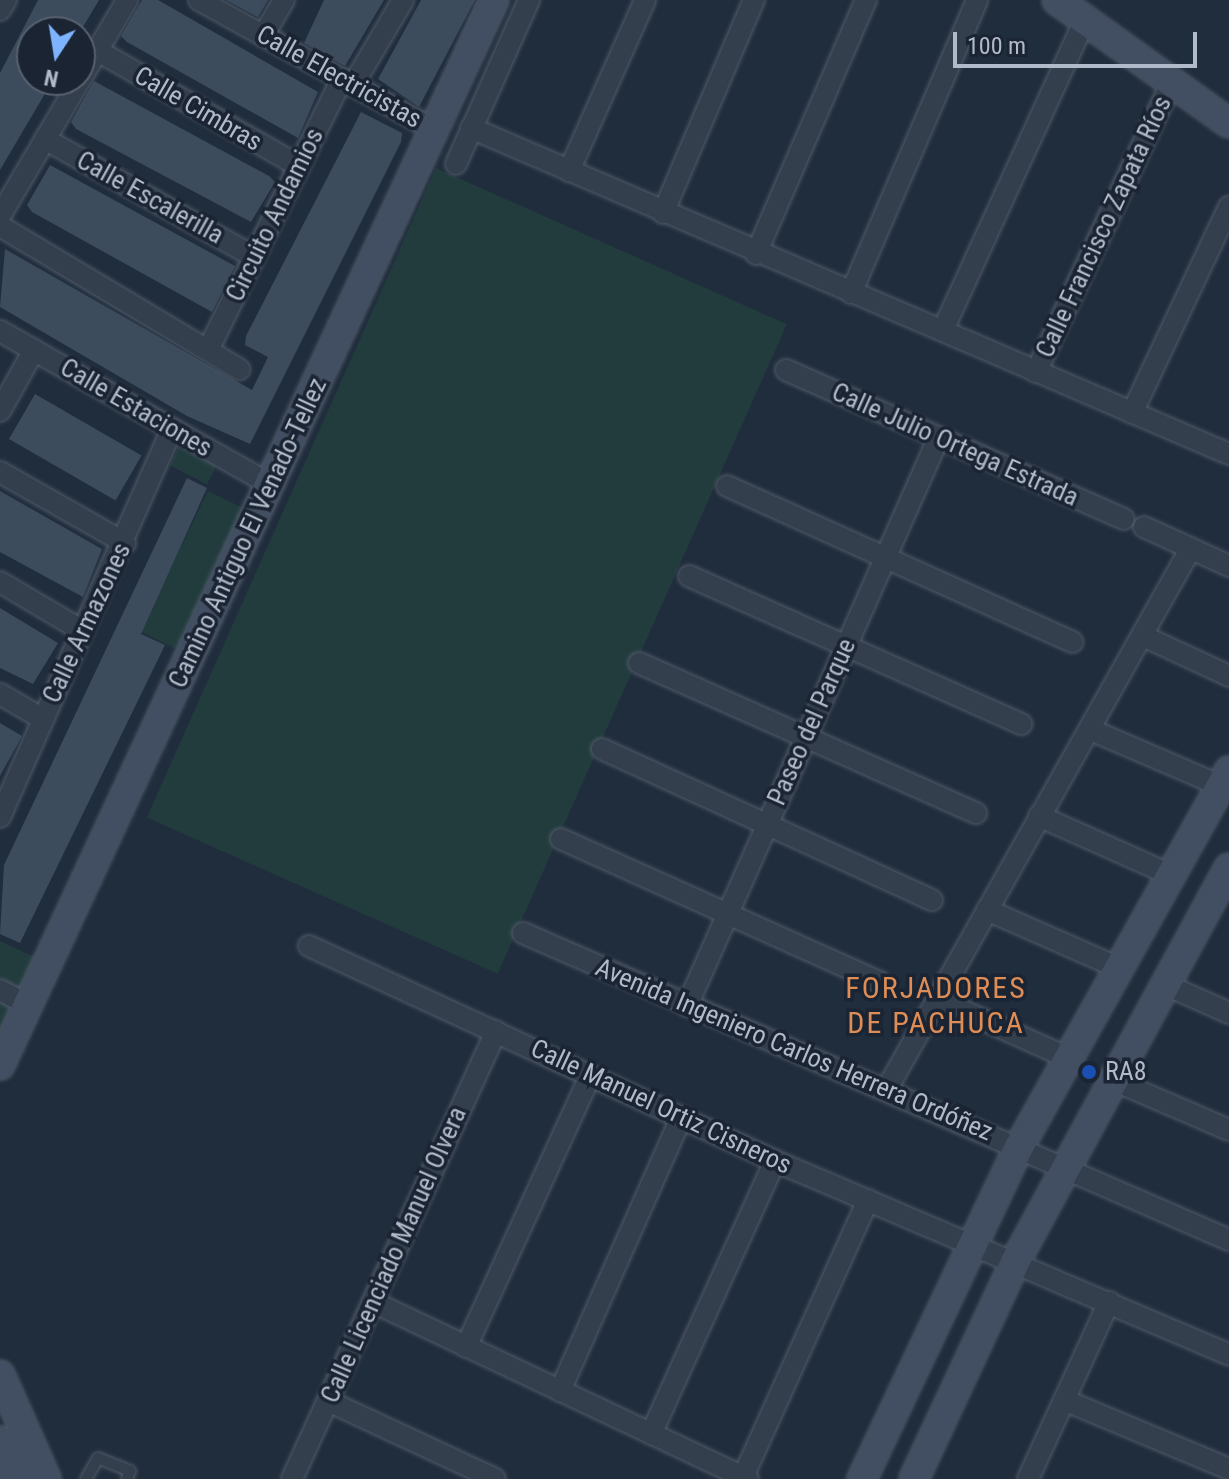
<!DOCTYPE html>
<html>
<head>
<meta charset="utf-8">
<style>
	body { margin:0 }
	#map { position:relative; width:1229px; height:1479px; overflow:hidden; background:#202d3d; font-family:"Roboto Condensed",sans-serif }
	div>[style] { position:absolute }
	.green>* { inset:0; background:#223c3e; transform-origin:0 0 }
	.building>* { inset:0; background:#3c4c5d; transform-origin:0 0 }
	.roads { filter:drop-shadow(0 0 2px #505a68) drop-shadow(0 0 2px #505a68) }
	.lane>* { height:10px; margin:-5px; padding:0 5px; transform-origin:5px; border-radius:5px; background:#343f4d }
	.street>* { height:20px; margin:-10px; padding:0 10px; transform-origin:10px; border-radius:10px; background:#343f4d }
	.secondary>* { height:28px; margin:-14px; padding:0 14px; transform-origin:14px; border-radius:14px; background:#424e61 }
	.dots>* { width:22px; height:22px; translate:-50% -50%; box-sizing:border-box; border:4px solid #1a2432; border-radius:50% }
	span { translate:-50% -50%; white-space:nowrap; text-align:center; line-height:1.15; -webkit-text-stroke:7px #1a2432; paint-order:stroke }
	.street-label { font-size:26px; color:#b0bac9 }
	.poi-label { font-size:26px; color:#b0bac9 }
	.left { translate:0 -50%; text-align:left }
	.quarter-label { font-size:30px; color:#de8d56; letter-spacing:2px }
	.north { position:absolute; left:16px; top:16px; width:80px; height:80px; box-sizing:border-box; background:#1a2432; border:2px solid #56606e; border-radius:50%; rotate:192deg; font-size:22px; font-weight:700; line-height:32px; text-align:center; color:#b0bac9 }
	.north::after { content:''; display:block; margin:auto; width:28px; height:36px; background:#7eb4ff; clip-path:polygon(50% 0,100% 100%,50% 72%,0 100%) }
	.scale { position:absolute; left:953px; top:32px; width:244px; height:36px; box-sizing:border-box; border:4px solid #b0bac9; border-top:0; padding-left:10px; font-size:24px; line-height:28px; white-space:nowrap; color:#b0bac9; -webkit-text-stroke:6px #1a2432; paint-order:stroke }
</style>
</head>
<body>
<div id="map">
	<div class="green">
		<i style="left:436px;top:168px;width:384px;height:711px;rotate:24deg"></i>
		<i style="left:181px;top:443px;width:42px;height:25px;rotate:27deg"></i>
		<i style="left:208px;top:491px;width:52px;height:156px;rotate:26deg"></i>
		<i style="clip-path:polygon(0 941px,45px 962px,0 1061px)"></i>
	</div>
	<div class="building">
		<i style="clip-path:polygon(38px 0,99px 0,80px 32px,32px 32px,32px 80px,53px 80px,0 170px,0 73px)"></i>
		<i style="clip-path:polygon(142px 0,158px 0,318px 92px,298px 138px,127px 42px,121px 36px)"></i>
		<i style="clip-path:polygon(226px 0,268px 0,258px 17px)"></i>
		<i style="clip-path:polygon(324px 0,384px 0,345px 66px,304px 43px)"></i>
		<i style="clip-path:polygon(421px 0,475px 0,419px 107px,378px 79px)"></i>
		<i style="clip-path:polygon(94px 81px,269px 176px,275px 182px,251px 222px,76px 129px,71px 122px)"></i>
		<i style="clip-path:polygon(361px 112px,402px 133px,401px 142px,250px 444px,187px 416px,0 307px,5px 249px,252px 390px,268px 357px,245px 345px,246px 336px)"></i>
		<i style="clip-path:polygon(50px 165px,235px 266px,212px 312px,32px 212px,27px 205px)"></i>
		<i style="left:35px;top:394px;width:123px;height:52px;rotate:30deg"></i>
		<i style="clip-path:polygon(187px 478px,207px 488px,141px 634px,165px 645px,20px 943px,0 934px,4px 865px)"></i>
		<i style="clip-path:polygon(0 491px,102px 549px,83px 597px,0 552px)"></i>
		<i style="clip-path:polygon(0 608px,58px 643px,33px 684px,0 668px)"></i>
		<i style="clip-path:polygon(0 723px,22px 736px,0 776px)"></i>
	</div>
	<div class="roads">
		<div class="lane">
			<i style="left:86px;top:1479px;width:24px;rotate:-60deg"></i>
			<i style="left:98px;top:1458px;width:35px;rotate:22deg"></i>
			<i style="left:130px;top:1471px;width:9px;rotate:111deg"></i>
		</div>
		<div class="street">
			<i style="left:199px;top:0;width:271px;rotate:28.9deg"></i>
			<i style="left:0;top:10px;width:12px;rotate:-59deg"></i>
			<i style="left:263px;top:36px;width:42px;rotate:-59.7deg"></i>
			<i style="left:98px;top:51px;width:232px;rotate:29.8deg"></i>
			<i style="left:353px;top:85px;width:99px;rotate:-59.5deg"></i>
			<i style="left:471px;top:128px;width:825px;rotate:23.27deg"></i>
			<i style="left:45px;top:139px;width:240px;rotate:29.4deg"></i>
			<i style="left:456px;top:164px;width:180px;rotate:-66deg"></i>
			<i style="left:569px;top:171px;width:187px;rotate:-66deg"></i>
			<i style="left:663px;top:213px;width:232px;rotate:-66.9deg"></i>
			<i style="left:0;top:216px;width:251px;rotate:-59.5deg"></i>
			<i style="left:0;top:226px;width:279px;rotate:30.9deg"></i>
			<i style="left:756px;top:254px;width:277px;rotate:-66.6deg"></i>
			<i style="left:851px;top:293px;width:319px;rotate:-66.7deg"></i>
			<i style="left:943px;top:330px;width:341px;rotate:-65.4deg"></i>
			<i style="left:0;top:331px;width:312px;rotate:29.6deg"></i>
			<i style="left:208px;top:350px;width:302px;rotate:-63.7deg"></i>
			<i style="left:786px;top:370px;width:369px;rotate:23.8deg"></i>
			<i style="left:1036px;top:372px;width:320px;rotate:-64.9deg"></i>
			<i style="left:0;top:411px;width:70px;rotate:-60.9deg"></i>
			<i style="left:1132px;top:413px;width:228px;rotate:-64.8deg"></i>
			<i style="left:0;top:472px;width:144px;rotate:29.6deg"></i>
			<i style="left:727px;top:486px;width:379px;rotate:24.3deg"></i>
			<i style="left:1144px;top:527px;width:94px;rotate:24.6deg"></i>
			<i style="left:689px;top:576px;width:364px;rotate:24deg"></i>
			<i style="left:0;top:582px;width:96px;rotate:30.6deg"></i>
			<i style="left:1143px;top:636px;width:95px;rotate:24.9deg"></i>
			<i style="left:639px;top:663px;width:369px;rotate:24deg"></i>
			<i style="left:0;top:694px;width:50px;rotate:30.2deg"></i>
			<i style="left:1091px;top:730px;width:142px;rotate:23.3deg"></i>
			<i style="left:602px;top:749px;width:363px;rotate:24.6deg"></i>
			<i style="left:1039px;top:816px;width:145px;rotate:24.1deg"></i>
			<i style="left:0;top:817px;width:424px;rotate:-66.1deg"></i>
			<i style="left:561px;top:839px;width:351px;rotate:24.2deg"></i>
			<i style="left:987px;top:910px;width:142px;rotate:23.7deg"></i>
			<i style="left:523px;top:933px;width:770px;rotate:23.5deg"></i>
			<i style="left:309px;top:946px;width:513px;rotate:24.77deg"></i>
			<i style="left:775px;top:1161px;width:494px;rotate:23.1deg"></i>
			<i style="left:1164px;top:984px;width:71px;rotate:24deg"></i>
			<i style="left:0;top:990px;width:32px;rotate:28deg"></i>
			<i style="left:937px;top:999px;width:144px;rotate:24.2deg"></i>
			<i style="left:687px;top:1006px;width:620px;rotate:-66.12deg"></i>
			<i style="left:1113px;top:1080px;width:126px;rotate:23.3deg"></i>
			<i style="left:888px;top:1087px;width:618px;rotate:-60.66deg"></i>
			<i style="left:373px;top:1302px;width:415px;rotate:25.3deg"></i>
			<i style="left:466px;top:1347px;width:298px;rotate:-65.4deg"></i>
			<i style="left:560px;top:1391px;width:299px;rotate:-66.1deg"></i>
			<i style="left:1064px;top:1400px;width:179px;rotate:22.7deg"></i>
			<i style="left:328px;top:1401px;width:184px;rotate:25deg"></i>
			<i style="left:651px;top:1434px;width:300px;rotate:-65.6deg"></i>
			<i style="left:743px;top:1477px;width:304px;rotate:-65.7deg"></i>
			<i style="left:292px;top:1479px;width:492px;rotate:-65.5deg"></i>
			<i style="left:1028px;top:1479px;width:195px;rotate:-65.4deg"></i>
		</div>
		<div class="secondary">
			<i style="left:1057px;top:0;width:211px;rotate:35.6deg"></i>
			<i style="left:0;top:1065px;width:1174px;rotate:-65.12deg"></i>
			<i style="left:0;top:1375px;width:114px;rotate:66.1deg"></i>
			<i style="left:0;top:1441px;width:42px;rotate:65.9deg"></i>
			<i style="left:862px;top:1479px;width:367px;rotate:-64.7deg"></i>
			<i style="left:1019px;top:1147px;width:431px;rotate:-60.8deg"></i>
			<i style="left:914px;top:1479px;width:239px;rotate:-65deg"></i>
			<i style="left:1015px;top:1262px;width:448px;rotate:-61.5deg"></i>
		</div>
	</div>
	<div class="dots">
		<i style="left:1089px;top:1072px;background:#1a4fb4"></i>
	</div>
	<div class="street-label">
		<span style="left:339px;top:77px;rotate:29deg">Calle Electricistas</span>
		<span style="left:198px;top:109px;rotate:30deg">Calle Cimbras</span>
		<span style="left:150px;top:198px;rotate:29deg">Calle Escalerilla</span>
		<span style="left:275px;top:215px;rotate:-64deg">Circuito Andamios</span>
		<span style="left:1104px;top:227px;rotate:-65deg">Calle Francisco Zapata Ríos</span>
		<span style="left:136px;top:408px;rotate:30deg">Calle Estaciones</span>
		<span style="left:955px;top:445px;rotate:24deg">Calle Julio Ortega Estrada</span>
		<span style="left:248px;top:533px;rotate:-65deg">Camino Antiguo El Venado-Tellez</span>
		<span style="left:87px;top:623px;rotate:-65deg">Calle Armazones</span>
		<span style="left:812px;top:722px;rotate:-66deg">Paseo del Parque</span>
		<span style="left:794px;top:1050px;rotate:23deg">Avenida Ingeniero Carlos Herrera Ordóñez</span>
		<span style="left:661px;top:1107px;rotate:25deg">Calle Manuel Ortiz Cisneros</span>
		<span style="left:394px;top:1255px;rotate:-66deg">Calle Licenciado Manuel Olvera</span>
	</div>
	<div class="poi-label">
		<span class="left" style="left:1105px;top:1072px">RA8</span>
	</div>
	<div class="quarter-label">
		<span style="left:936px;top:1005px">FORJADORES<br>DE PACHUCA</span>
	</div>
	<div class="north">N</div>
	<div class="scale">100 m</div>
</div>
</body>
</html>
